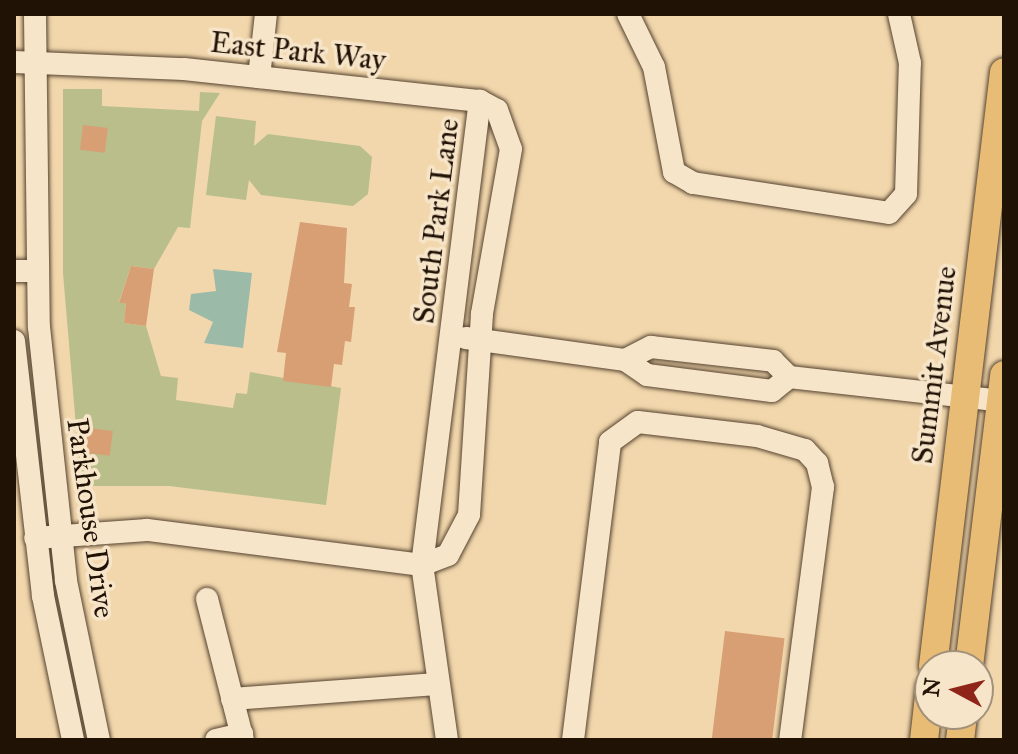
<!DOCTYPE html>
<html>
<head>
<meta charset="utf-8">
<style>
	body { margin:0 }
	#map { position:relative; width:1018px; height:754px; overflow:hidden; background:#f2d7ac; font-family:"IM FELL Great Primer",serif }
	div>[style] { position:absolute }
	.green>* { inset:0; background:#b9be8a }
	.water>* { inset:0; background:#9bbaa8 }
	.building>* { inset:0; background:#d79f73; transform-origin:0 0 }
	.roads { filter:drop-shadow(0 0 2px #554330) drop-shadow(0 0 2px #554330) }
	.minor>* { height:22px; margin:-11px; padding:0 11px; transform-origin:11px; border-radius:11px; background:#f7e5c9 }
	.major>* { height:28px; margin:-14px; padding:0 14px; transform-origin:14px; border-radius:14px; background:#e9bc76 }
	span { translate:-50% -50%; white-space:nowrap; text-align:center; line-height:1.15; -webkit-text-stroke:7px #f7e5c9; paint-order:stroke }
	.street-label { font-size:30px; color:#211206 }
	.frame { position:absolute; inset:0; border:16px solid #211206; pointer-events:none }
	.north { position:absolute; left:914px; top:650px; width:80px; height:80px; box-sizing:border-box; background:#f7e5c9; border:2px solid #a1917b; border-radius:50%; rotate:277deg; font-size:22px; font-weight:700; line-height:32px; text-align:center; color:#211206 }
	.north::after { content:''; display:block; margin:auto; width:28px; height:36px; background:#8f2418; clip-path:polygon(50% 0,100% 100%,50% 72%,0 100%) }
</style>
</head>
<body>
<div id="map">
	<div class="green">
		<i style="clip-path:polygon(63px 89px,102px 89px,102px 106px,199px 111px,200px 92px,220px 93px,202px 121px,190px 228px,178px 227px,154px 269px,131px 266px,119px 302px,126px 303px,124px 323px,146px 326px,161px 376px,178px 378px,176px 400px,233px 408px,236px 393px,247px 394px,250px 372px,341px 388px,326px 505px,169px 486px,81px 486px,63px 273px)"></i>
		<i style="clip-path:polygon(216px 116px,256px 121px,254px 146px,268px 134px,360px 146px,372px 157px,368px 194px,353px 206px,261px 195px,249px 180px,246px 200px,206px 195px)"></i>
	</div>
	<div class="water">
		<i style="clip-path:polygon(213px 269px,252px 273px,243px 348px,204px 343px,213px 322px,189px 310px,191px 294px,216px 291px)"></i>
	</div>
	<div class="building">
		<i style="left:83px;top:125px;width:25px;height:25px;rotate:7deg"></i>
		<i style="clip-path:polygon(300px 222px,347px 228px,344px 283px,352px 284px,349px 307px,355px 307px,351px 342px,345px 341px,342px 365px,334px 364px,331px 387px,283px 381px,286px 353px,277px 352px)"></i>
		<i style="clip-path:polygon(131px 266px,154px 269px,146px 326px,124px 323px,126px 303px,119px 303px)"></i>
		<i style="left:88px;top:428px;width:25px;height:25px;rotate:7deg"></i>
		<i style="left:725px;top:631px;width:60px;height:110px;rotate:7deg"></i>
	</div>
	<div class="roads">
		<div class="minor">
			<i style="left:35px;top:14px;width:313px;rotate:89.3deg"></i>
			<i style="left:39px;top:327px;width:255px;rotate:83.9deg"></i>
			<i style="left:66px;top:581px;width:162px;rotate:78.3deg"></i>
			<i style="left:628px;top:14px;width:59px;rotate:63.9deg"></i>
			<i style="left:654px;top:67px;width:107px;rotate:79.2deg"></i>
			<i style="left:674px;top:172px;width:22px;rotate:30deg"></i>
			<i style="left:693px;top:183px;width:198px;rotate:8.7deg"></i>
			<i style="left:889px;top:213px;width:25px;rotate:-48deg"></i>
			<i style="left:906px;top:194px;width:131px;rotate:-88.3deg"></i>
			<i style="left:910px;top:63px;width:50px;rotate:-102.7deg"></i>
			<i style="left:14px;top:62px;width:170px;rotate:2.4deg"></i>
			<i style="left:184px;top:69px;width:298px;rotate:6.2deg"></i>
			<i style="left:480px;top:101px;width:19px;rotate:28deg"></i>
			<i style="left:497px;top:110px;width:41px;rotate:70.3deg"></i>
			<i style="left:511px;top:149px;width:168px;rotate:100deg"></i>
			<i style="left:482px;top:314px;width:201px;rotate:93.7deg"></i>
			<i style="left:469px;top:515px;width:45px;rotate:117.7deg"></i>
			<i style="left:448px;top:555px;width:28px;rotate:159deg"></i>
			<i style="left:422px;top:565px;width:277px;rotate:-172.7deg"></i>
			<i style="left:147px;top:530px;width:112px;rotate:175.9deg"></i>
			<i style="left:259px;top:77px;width:63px;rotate:-83.7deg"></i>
			<i style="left:14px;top:271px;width:20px"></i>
			<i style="left:466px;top:338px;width:161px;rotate:7.9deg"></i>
			<i style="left:625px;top:360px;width:27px;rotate:34deg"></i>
			<i style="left:647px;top:375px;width:126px;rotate:7.3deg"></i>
			<i style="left:772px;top:391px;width:22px;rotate:-39deg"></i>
			<i style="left:14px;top:341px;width:257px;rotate:83.5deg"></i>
			<i style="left:43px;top:596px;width:147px;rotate:78.2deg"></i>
			<i style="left:625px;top:360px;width:29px;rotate:-27deg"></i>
			<i style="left:651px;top:347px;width:123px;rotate:6.5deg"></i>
			<i style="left:773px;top:361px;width:23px;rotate:45deg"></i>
			<i style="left:789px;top:377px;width:216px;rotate:6.4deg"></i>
			<i style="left:207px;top:599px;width:146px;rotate:75.7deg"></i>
			<i style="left:232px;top:699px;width:205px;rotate:-4.2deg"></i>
			<i style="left:216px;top:740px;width:27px;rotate:-13deg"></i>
			<i style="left:447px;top:740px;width:177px;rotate:-98.1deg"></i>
			<i style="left:422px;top:565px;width:468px;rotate:-82.9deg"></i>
			<i style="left:573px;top:740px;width:300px;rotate:-82.9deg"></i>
			<i style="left:610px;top:442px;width:34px;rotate:-36deg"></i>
			<i style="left:638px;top:422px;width:120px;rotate:6.7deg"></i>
			<i style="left:757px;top:436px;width:50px;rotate:16.3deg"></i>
			<i style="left:805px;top:450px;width:18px;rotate:47deg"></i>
			<i style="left:817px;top:463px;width:25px;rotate:76deg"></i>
			<i style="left:823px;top:487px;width:255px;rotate:97.4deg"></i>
		</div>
		<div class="major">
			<i style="left:933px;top:666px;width:598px;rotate:-83.18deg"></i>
			<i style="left:969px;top:666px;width:293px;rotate:-83.1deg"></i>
			<i style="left:924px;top:740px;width:53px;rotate:-83.5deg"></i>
			<i style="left:960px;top:740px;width:26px;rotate:-83deg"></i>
		</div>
	</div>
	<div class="street-label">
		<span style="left:298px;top:51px;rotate:6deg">East Park Way</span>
		<span style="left:436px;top:221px;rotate:-83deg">South Park Lane</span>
		<span style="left:934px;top:365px;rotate:-83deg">Summit Avenue</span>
		<span style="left:91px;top:518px;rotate:82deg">Parkhouse Drive</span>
	</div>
	<div class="frame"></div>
	<div class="north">N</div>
</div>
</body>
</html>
